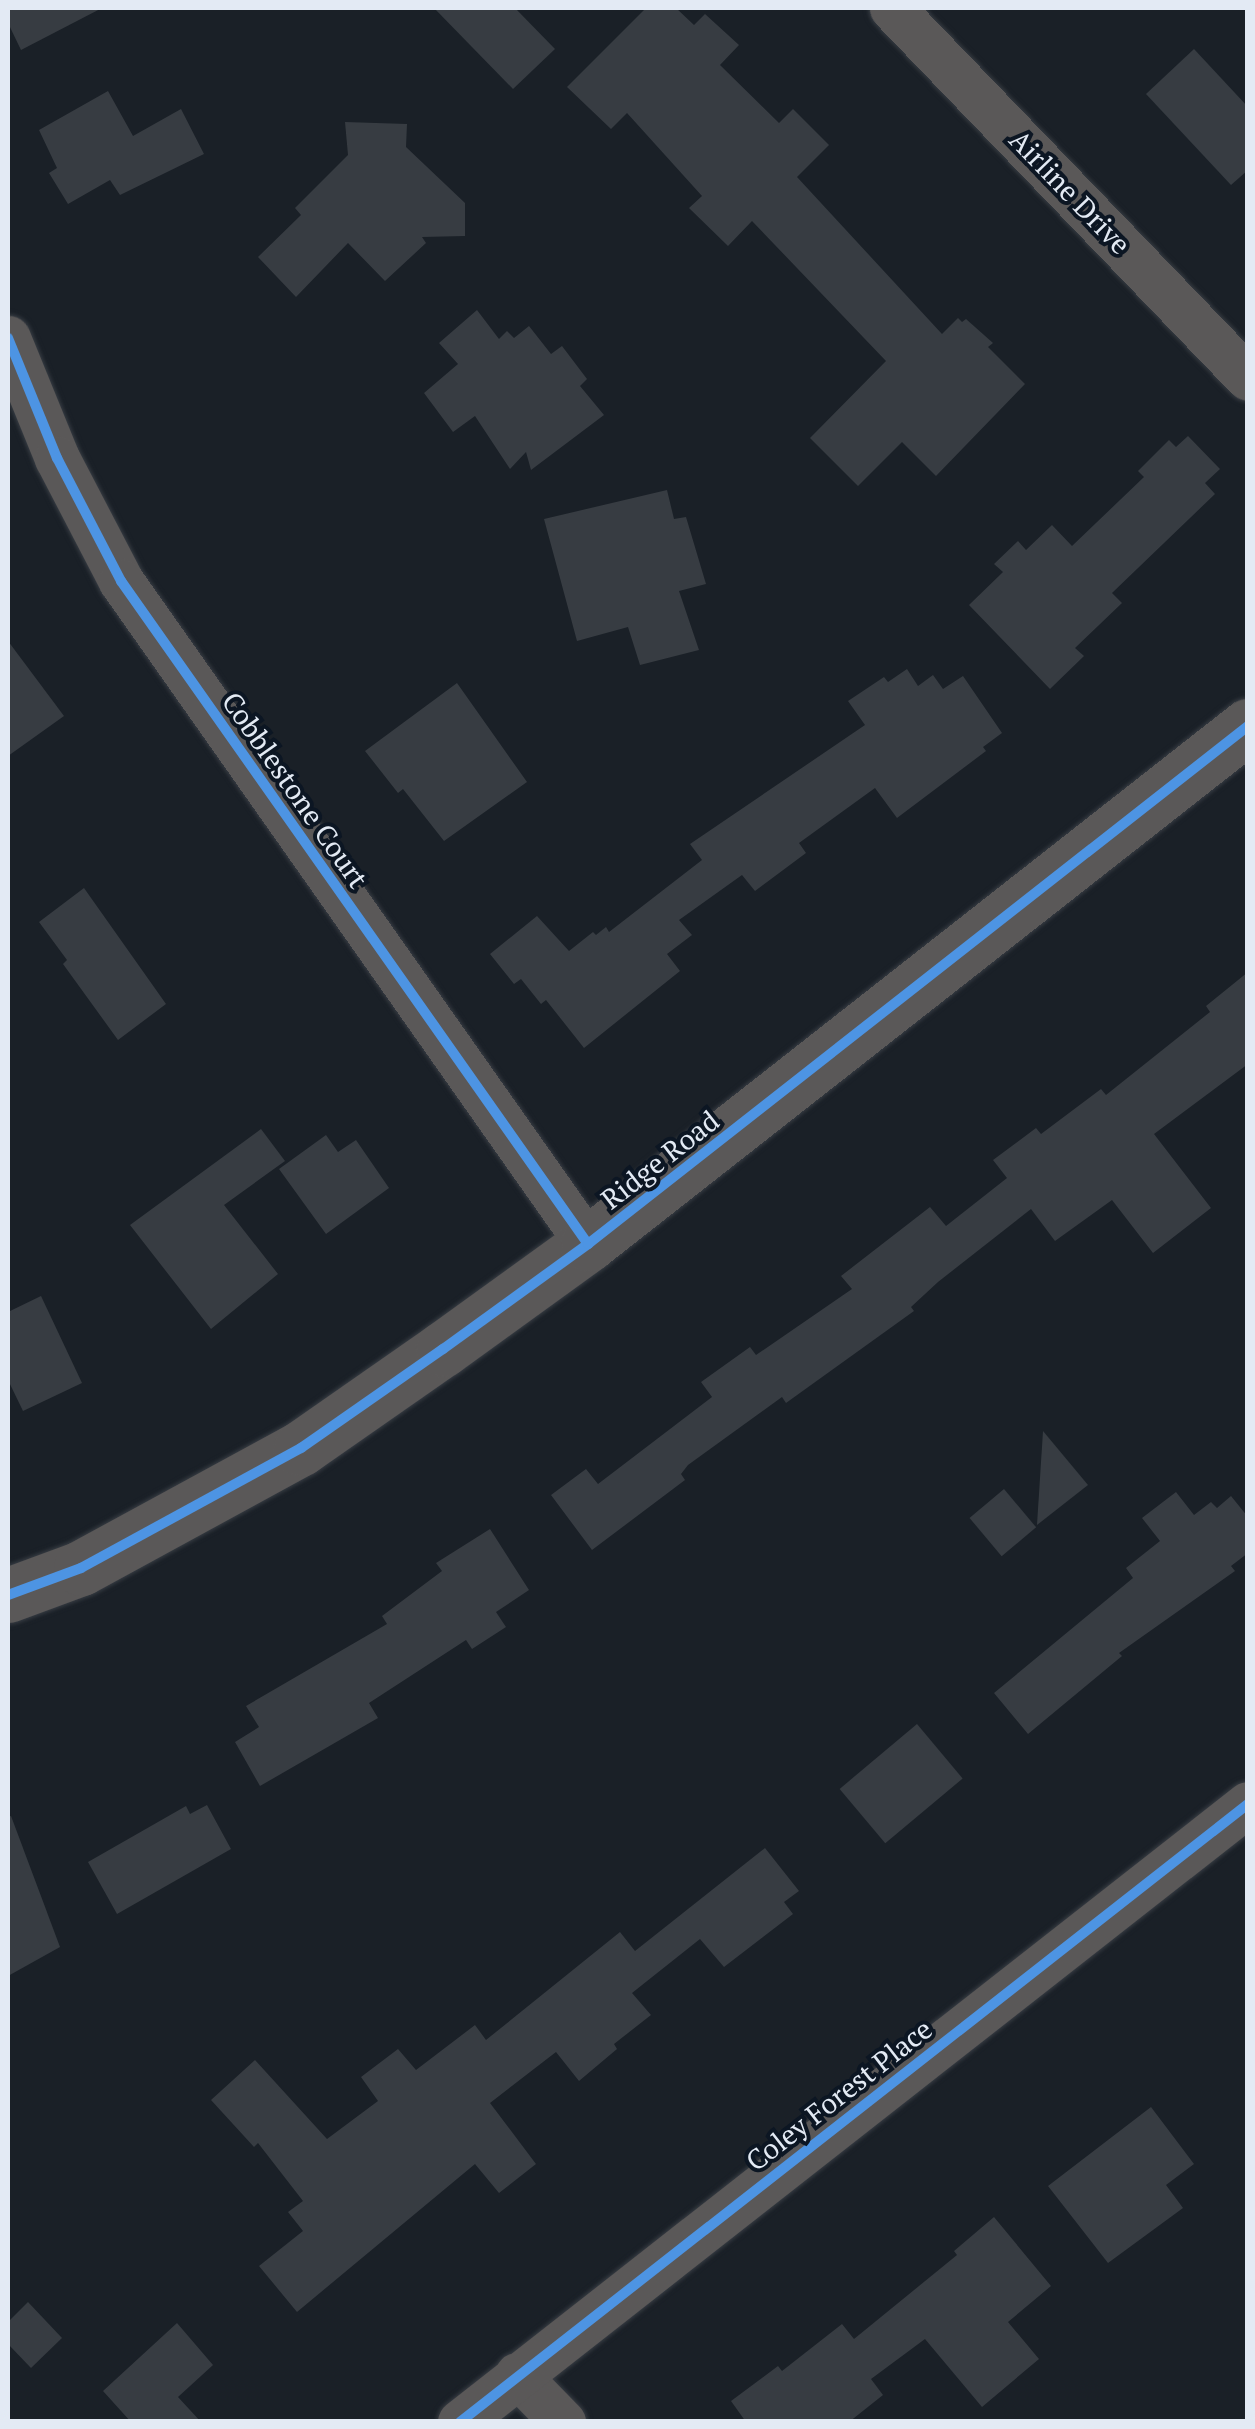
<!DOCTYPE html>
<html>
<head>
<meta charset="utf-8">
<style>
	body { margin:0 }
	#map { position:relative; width:1255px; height:2429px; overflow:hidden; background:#1a2027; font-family:"PT Serif",serif }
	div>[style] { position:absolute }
	.building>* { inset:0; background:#373c42; transform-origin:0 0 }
	.roads { filter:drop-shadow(0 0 2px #373c43) drop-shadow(0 0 2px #373c43) }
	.minor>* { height:45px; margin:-22.5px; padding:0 22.5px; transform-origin:22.5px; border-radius:22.5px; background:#5a5858 }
	.tertiary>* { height:55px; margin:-27.5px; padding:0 27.5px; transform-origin:27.5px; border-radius:27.5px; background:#5a5858 }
	.cycleway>* { height:10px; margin:-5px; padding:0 5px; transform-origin:5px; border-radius:5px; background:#4d94e3 }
	span { translate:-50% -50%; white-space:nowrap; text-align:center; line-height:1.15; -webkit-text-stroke:8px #0c1623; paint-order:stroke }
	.street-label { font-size:28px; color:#e3eaf4 }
	.frame { position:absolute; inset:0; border:10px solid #e3eaf4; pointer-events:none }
</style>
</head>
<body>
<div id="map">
	<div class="building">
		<i style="clip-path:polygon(8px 8px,102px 8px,21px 50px,8px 23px)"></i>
		<i style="clip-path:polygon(434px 8px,515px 8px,555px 49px,513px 89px)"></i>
		<i style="clip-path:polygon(646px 8px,676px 8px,694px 25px,705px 14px,739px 45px,720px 65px,779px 123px,793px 109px,829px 145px,797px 177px,942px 334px,958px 318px,962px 322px,966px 319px,993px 343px,988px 347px,1025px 384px,936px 476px,902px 442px,858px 486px,810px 438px,886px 361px,752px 221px,728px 246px,689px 208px,702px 196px,627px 113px,611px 129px,567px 87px)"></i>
		<i style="clip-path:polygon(1194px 49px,1248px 107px,1248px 170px,1231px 185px,1146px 94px)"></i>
		<i style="clip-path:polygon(108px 91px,133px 136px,181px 109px,204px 154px,120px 195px,110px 180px,68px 204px,49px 173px,57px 168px,39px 130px)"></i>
		<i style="clip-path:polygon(345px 122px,407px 124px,406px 147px,465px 203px,465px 236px,422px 237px,426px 243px,385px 281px,348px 243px,296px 297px,258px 257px,301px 215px,295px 208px,348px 155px)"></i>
		<i style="clip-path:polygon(477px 310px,499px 339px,507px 331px,514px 338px,529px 326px,551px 354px,562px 346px,587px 379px,580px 386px,604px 415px,531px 470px,526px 452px,510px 469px,475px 416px,453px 432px,424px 393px,458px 364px,439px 343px)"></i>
		<i style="clip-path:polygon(1188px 436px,1220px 469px,1205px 483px,1215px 494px,1112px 593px,1122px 603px,1075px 648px,1084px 656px,1050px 689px,969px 605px,1003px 572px,994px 564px,1018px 541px,1026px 550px,1052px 525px,1072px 546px,1144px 477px,1138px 471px,1169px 440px,1176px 447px)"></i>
		<i style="clip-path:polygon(667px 490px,674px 519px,686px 517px,706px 584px,679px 591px,699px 650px,640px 665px,628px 627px,577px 641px,544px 519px)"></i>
		<i style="clip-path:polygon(8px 641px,64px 716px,8px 756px)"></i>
		<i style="clip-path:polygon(907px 669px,918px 686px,933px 675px,943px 689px,963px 676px,1002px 733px,983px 747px,986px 751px,897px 818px,875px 788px,799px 843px,806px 853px,755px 891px,742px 875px,679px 920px,692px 935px,667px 954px,680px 971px,584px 1048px,546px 1000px,541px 1004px,521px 979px,514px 984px,490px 954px,537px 916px,569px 951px,593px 932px,596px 935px,606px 927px,609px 932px,702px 860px,690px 844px,865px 725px,848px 701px,884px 677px,888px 682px)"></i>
		<i style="clip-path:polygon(457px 683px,527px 782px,444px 841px,403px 789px,398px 793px,365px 751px)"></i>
		<i style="clip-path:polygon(84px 888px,166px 1004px,118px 1040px,63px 964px,67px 960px,39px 922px)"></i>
		<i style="clip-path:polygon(1248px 972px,1248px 1064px,1154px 1134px,1211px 1208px,1153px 1253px,1112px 1200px,1055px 1241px,1031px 1209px,938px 1282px,911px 1307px,914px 1311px,786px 1403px,782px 1397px,688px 1465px,681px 1474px,685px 1480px,592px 1550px,551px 1495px,586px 1469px,598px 1484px,712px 1397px,701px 1382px,750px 1347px,756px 1355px,852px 1289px,841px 1276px,930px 1207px,946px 1226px,1007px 1178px,993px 1160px,1036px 1128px,1041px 1134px,1101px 1089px,1106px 1095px,1210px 1012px,1206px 1006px)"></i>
		<i style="clip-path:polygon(261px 1129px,285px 1161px,224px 1205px,278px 1274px,211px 1329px,130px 1225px)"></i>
		<i style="clip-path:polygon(326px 1135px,338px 1152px,356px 1140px,389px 1188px,326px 1234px,279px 1169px)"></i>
		<i style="clip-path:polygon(41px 1296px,82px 1383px,23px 1411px,8px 1380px,8px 1312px)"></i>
		<i style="clip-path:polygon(1043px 1431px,1088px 1485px,1037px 1525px)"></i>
		<i style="left:1004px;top:1489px;width:50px;height:45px;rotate:50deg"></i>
		<i style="clip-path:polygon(1176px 1492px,1194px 1515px,1211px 1502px,1217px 1508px,1231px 1496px,1248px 1517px,1248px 1553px,1231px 1566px,1235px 1571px,1119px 1653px,1122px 1656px,1028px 1734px,994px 1693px,1133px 1578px,1126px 1568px,1160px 1541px,1142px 1518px)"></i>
		<i style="clip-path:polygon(490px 1529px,529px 1590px,496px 1612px,506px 1627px,472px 1649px,466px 1640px,369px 1703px,378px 1718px,260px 1786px,235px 1742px,259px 1727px,246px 1706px,387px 1624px,382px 1616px,442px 1571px,436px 1563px)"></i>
		<i style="left:917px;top:1724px;width:71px;height:101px;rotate:50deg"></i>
		<i style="clip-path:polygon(207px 1805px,231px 1849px,117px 1914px,88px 1862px,186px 1806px,190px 1814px)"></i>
		<i style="clip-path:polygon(11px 1816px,60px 1947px,8px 1976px,8px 1817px)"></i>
		<i style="clip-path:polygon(765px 1848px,799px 1891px,784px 1902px,793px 1914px,724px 1967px,700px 1939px,632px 1993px,651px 2015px,614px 2044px,617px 2049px,579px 2081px,556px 2052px,490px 2103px,536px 2164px,499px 2193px,475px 2164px,297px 2312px,259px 2266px,303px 2231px,288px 2212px,303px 2201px,258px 2143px,254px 2147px,211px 2100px,255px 2060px,327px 2139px,378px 2101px,361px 2077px,398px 2049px,416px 2070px,475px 2025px,486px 2040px,620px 1932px,635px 1951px)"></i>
		<i style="clip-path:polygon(1151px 2107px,1194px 2164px,1166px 2185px,1183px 2208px,1108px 2263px,1048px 2186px)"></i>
		<i style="clip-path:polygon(994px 2217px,1051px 2286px,1008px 2322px,1039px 2359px,982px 2407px,925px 2339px,871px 2379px,883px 2395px,849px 2422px,746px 2422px,731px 2401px,778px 2366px,782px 2371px,842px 2324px,854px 2339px,957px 2255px,954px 2251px)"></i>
		<i style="clip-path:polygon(28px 2302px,62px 2338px,31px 2368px,8px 2344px,8px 2322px)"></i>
		<i style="clip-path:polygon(177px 2323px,213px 2365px,178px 2397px,201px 2422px,131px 2422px,103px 2391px)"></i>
	</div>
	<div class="roads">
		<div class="minor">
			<i style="left:892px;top:8px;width:513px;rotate:46.1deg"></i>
			<i style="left:8px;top:338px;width:130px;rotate:67.8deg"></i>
			<i style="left:57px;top:458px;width:139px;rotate:62.5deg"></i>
			<i style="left:121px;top:581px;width:811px;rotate:54.84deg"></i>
			<i style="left:517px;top:2375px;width:66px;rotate:45.6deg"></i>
			<i style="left:460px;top:2422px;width:1001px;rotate:-38.11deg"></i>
		</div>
		<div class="tertiary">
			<i style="left:8px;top:1595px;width:78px;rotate:-20.3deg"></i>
			<i style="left:81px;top:1568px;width:251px;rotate:-28.6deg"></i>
			<i style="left:301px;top:1448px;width:173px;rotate:-34.9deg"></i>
			<i style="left:443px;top:1349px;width:179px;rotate:-35.9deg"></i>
			<i style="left:588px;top:1244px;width:839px;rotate:-38.13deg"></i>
		</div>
	</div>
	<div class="cycleway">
		<i style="left:8px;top:338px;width:130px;rotate:67.8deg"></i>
		<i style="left:57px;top:458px;width:139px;rotate:62.5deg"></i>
		<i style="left:121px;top:581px;width:811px;rotate:54.84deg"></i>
		<i style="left:8px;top:1595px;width:78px;rotate:-20.3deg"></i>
		<i style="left:81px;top:1568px;width:251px;rotate:-28.6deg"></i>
		<i style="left:301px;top:1448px;width:173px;rotate:-34.9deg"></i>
		<i style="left:443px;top:1349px;width:179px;rotate:-35.9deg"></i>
		<i style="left:588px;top:1244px;width:839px;rotate:-38.13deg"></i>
		<i style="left:460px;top:2422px;width:1001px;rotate:-38.11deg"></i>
	</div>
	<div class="street-label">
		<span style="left:1070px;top:192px;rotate:46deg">Airline Drive</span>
		<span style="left:295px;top:790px;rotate:55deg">Cobblestone Court</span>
		<span style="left:660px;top:1160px;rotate:-38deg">Ridge Road</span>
		<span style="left:839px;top:2095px;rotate:-38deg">Coley Forest Place</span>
	</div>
	<div class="frame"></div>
</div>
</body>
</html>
